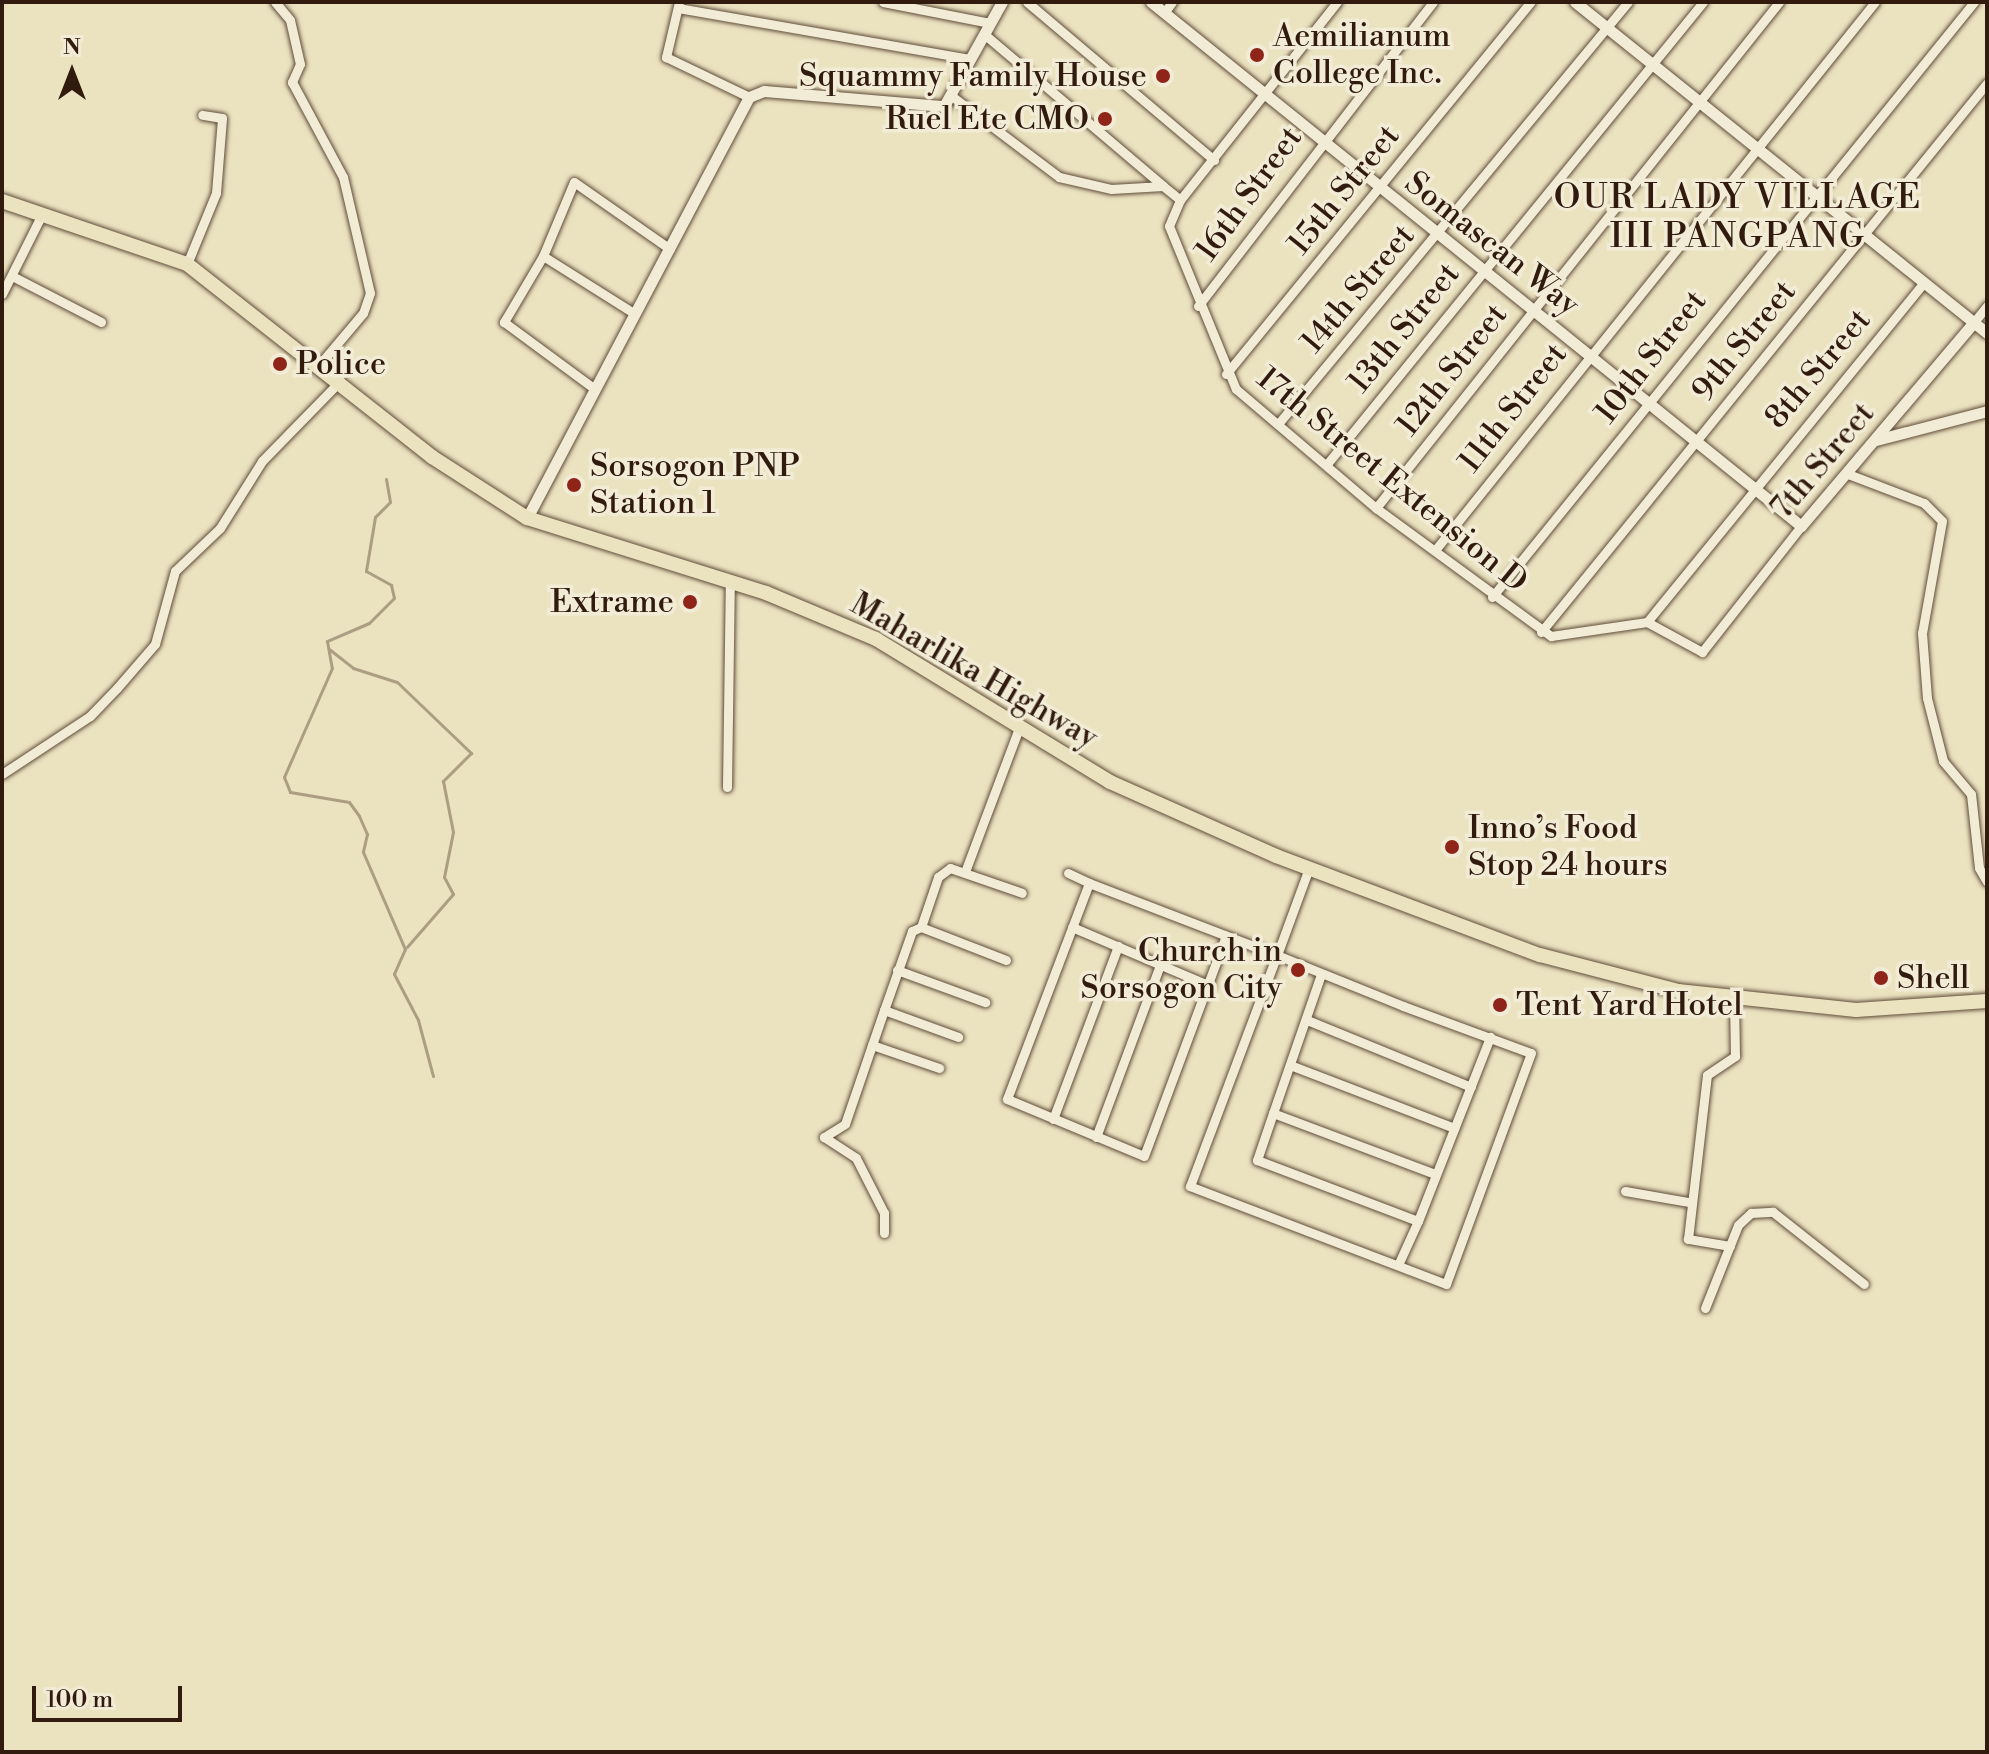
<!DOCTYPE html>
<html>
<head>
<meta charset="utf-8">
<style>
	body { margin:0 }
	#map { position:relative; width:1989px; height:1754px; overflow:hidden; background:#ebe2c0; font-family:"Libre Bodoni",serif }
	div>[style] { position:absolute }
	.stream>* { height:3px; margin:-1.5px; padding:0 1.5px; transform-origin:1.5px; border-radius:1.5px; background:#ac9e83 }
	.roads { filter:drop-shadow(0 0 2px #604d3a) drop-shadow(0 0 2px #604d3a) }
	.minor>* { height:9px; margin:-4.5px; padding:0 4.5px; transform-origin:4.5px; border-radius:4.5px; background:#f2ecd6 }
	.tertiary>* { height:11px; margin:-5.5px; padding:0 5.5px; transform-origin:5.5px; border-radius:5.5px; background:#f2ecd6 }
	.trunk>* { height:14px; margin:-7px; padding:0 7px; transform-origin:7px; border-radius:7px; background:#ebe2c0 }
	.dots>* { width:22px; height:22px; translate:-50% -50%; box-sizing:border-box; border:4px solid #f2ecd6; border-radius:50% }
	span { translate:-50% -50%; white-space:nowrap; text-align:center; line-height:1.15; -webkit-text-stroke:7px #f2ecd6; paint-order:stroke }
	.poi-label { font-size:32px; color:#311b0e }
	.left { translate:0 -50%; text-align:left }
	.right { translate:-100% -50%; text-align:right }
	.street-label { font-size:32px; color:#311b0e }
	.neighbourhood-label { font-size:34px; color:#311b0e; letter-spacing:2px }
	.frame { position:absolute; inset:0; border:4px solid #311b0e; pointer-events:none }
	.north { position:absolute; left:32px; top:32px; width:80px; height:80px; -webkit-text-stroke:6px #f2ecd6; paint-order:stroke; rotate:0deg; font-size:22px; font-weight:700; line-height:32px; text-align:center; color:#311b0e }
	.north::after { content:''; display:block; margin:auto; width:28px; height:36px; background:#311b0e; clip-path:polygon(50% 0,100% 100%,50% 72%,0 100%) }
	.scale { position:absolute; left:32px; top:1686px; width:150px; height:36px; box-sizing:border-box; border:4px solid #311b0e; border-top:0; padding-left:10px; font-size:24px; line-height:28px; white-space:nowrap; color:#311b0e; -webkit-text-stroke:6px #f2ecd6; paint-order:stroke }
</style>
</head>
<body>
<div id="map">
	<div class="stream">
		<i style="left:386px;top:479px;width:23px;rotate:80deg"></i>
		<i style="left:390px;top:502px;width:21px;rotate:135deg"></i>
		<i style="left:375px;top:517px;width:55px;rotate:99.5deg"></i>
		<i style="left:366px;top:571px;width:29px;rotate:29deg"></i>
		<i style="left:391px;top:585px;width:13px;rotate:77deg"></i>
		<i style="left:394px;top:598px;width:35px;rotate:135deg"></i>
		<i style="left:369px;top:623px;width:46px;rotate:156.8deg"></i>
		<i style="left:327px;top:641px;width:27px;rotate:80deg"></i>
		<i style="left:332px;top:668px;width:119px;rotate:113.8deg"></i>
		<i style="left:284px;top:777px;width:16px;rotate:68deg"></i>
		<i style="left:290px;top:792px;width:60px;rotate:9.6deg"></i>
		<i style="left:349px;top:802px;width:17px;rotate:54deg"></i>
		<i style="left:359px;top:816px;width:20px;rotate:66deg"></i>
		<i style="left:367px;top:834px;width:18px;rotate:103deg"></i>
		<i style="left:363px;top:852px;width:106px;rotate:66.6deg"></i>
		<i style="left:405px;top:949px;width:27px;rotate:114deg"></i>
		<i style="left:394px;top:974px;width:52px;rotate:62.4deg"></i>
		<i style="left:418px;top:1020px;width:58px;rotate:75deg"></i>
		<i style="left:329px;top:649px;width:31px;rotate:38deg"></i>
		<i style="left:353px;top:668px;width:46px;rotate:17.7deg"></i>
		<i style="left:397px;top:682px;width:103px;rotate:43.8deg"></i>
		<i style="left:471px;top:753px;width:40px;rotate:135deg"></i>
		<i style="left:443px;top:781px;width:52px;rotate:78.9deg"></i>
		<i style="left:453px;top:832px;width:46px;rotate:101.3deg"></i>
		<i style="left:444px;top:877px;width:19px;rotate:62deg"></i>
		<i style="left:453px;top:894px;width:70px;rotate:131deg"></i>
	</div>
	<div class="roads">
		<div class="minor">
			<i style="left:275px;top:2px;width:23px;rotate:50deg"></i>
			<i style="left:290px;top:20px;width:45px;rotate:77.2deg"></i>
			<i style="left:300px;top:64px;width:20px;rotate:114deg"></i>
			<i style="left:292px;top:82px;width:108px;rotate:61.8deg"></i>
			<i style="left:343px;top:177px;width:119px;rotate:76.9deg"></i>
			<i style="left:370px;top:293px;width:21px;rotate:109deg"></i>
			<i style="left:363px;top:313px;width:67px;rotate:130.1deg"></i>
			<i style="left:679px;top:2px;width:57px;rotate:103.3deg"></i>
			<i style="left:666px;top:57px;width:92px;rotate:25.7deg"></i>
			<i style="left:883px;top:2px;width:109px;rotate:11.1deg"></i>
			<i style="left:1027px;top:2px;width:245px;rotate:40.2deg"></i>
			<i style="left:1337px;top:2px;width:253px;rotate:128.4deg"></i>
			<i style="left:1180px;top:200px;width:28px;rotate:113deg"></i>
			<i style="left:1169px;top:226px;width:176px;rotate:67.7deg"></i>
			<i style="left:1236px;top:389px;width:184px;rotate:40.4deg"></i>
			<i style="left:1376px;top:508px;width:217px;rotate:36.2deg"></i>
			<i style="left:1551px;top:636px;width:97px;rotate:-8.3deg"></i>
			<i style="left:1647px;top:622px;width:63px;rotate:28.6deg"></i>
			<i style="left:1702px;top:652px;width:160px;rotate:-51.8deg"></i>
			<i style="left:678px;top:8px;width:296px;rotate:9.9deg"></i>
			<i style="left:1164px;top:13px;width:14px;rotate:-54deg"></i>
			<i style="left:984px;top:34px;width:235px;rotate:40.3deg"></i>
			<i style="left:953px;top:97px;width:133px;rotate:37deg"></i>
			<i style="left:1059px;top:177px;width:53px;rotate:13deg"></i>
			<i style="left:1111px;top:189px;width:52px;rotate:-3.3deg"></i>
			<i style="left:1163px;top:186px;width:22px;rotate:39deg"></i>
			<i style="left:543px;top:256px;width:77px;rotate:120.6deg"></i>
			<i style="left:504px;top:322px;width:113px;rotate:36.4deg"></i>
			<i style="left:187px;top:264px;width:77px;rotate:-67.8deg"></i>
			<i style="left:216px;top:193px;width:75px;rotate:-85.4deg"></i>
			<i style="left:222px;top:118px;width:20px;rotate:-171deg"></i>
			<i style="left:14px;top:277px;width:98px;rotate:27.3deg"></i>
			<i style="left:2px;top:294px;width:89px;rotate:-63.4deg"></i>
			<i style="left:1198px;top:306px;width:384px;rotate:-52.3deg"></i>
			<i style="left:632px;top:312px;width:105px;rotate:-147.8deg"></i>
			<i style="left:543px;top:256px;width:80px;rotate:-67.3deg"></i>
			<i style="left:574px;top:182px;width:117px;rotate:34.9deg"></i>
			<i style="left:1974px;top:322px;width:21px;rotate:-51deg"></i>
			<i style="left:1226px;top:374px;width:481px;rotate:-50.7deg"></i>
			<i style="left:1278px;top:424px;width:548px;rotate:-50.33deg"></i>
			<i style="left:1327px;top:464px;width:596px;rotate:-50.86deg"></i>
			<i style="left:1848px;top:474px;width:81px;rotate:20.9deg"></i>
			<i style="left:1924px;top:503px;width:25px;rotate:45deg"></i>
			<i style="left:1942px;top:521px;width:114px;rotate:100.1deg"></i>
			<i style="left:1922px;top:633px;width:65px;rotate:85.6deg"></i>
			<i style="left:1927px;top:698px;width:65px;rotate:75.7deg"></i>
			<i style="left:1943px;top:761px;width:43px;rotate:49.7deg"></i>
			<i style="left:1971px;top:794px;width:74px;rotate:83.8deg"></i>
			<i style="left:1979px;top:868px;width:16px;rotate:60deg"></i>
			<i style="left:1376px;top:508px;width:647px;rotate:-51.46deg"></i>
			<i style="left:1436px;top:549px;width:701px;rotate:-51.25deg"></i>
			<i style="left:1492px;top:597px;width:766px;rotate:-50.99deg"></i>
			<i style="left:1647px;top:622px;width:436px;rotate:-50.8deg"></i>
			<i style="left:1541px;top:632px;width:707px;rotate:-50.91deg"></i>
			<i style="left:2px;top:774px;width:105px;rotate:-33.4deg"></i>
			<i style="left:90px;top:716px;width:39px;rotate:-46deg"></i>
			<i style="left:117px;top:688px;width:58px;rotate:-49.2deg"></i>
			<i style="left:155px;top:644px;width:76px;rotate:-74.7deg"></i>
			<i style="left:175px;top:571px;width:62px;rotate:-43.7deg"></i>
			<i style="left:220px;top:528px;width:79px;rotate:-57.9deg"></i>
			<i style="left:262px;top:461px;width:112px;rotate:-45.7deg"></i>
			<i style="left:727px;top:787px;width:204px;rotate:-89.2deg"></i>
			<i style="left:966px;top:869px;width:154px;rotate:-69.4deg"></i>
			<i style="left:1068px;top:873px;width:23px;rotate:25deg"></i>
			<i style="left:1089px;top:883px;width:201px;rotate:21deg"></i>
			<i style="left:1277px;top:955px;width:136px;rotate:22deg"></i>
			<i style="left:1403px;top:1006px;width:136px;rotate:20.2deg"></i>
			<i style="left:1531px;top:1053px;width:246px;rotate:110.2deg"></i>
			<i style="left:1446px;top:1284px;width:274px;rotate:-159.1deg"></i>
			<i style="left:1190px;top:1186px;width:247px;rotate:-69.4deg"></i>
			<i style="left:1277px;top:955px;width:93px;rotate:-69.8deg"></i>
			<i style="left:1089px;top:883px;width:231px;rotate:110.8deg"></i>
			<i style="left:1007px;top:1099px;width:148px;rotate:22.6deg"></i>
			<i style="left:1144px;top:1156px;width:235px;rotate:-69.6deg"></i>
			<i style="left:921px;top:927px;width:10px;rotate:156deg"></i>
			<i style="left:912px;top:931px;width:84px;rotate:109.5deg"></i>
			<i style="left:884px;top:1010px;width:79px;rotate:20deg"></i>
			<i style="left:1072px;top:927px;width:150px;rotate:23.1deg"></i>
			<i style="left:1006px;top:960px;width:91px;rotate:-158.8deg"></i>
			<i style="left:921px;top:927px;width:53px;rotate:-71.2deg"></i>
			<i style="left:938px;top:877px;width:15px;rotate:-37deg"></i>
			<i style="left:950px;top:868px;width:76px;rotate:19.1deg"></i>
			<i style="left:897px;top:970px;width:94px;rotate:20deg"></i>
			<i style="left:884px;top:1010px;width:120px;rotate:108.9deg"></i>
			<i style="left:845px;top:1124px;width:25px;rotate:148deg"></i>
			<i style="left:824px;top:1137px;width:38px;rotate:33deg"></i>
			<i style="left:856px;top:1158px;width:62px;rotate:63deg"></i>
			<i style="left:884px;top:1213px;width:20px;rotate:90deg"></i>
			<i style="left:1307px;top:1020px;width:177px;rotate:22.2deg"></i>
			<i style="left:872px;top:1045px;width:71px;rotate:18.9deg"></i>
			<i style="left:1290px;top:1065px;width:176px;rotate:21deg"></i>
			<i style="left:1273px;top:1113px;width:147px;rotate:-70.9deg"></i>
			<i style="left:1053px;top:1119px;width:185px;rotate:-69.4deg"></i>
			<i style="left:1096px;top:1137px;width:187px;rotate:-69.6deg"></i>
			<i style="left:1435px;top:1174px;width:173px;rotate:-159.4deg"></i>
			<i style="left:1273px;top:1113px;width:50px;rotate:108.8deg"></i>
			<i style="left:1257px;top:1160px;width:172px;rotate:20.8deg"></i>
			<i style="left:1418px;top:1221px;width:198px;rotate:-68.6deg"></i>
			<i style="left:1625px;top:1191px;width:65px;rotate:9.8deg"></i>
			<i style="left:1730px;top:1246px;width:43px;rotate:-170.5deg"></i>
			<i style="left:1688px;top:1239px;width:165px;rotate:-83.4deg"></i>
			<i style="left:1707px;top:1075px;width:34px;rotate:-34deg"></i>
			<i style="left:1735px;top:1056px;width:56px;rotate:-91deg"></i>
			<i style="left:1398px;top:1265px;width:48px;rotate:-65.6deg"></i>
			<i style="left:1705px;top:1308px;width:89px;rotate:-68.3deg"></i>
			<i style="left:1738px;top:1225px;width:18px;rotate:-43deg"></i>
			<i style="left:1751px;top:1213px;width:22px;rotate:-3deg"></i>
			<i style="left:1773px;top:1212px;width:116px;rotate:38.4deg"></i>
		</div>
		<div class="tertiary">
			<i style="left:1151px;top:2px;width:835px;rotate:38.87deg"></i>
			<i style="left:1801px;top:526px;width:267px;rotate:-49.7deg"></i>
			<i style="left:1575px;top:2px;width:528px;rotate:38.78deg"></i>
			<i style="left:1876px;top:440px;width:115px;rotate:-14.6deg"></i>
			<i style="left:527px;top:518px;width:476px;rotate:-62.2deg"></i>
			<i style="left:749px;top:97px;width:16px;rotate:-22deg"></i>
			<i style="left:764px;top:91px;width:181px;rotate:4.8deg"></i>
			<i style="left:944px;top:106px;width:119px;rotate:-60.9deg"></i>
		</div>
		<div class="trunk">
			<i style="left:2px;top:201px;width:195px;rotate:18.8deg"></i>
			<i style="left:187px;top:264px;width:312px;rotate:38.2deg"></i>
			<i style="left:432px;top:457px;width:113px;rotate:32.7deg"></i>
			<i style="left:527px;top:518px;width:250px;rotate:17.4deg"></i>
			<i style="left:766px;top:593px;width:119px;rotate:22.7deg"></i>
			<i style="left:876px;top:639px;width:274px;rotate:31.4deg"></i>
			<i style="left:1110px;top:782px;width:182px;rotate:24deg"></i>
			<i style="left:1276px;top:856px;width:282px;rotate:20.6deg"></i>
			<i style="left:1540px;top:955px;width:143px;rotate:14.6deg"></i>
			<i style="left:1678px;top:991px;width:179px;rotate:6.1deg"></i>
			<i style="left:1856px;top:1010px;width:131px;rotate:-3.9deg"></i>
		</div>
	</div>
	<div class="dots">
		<i style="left:1257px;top:55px;background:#8f2418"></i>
		<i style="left:1163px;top:76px;background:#8f2418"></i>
		<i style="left:1105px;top:119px;background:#8f2418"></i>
		<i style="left:280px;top:364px;background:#8f2418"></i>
		<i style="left:574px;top:485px;background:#8f2418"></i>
		<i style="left:690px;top:602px;background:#8f2418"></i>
		<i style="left:1452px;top:847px;background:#8f2418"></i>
		<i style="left:1298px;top:970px;background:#8f2418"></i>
		<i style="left:1881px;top:978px;background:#8f2418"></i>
		<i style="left:1500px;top:1005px;background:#8f2418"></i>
	</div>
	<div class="poi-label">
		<span class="left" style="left:1273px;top:55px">Aemilianum<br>College Inc.</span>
		<span class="right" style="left:1147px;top:76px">Squammy Family House</span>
		<span class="right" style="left:1089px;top:119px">Ruel Ete CMO</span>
		<span class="left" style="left:296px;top:364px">Police</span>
		<span class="left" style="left:590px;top:485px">Sorsogon PNP<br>Station 1</span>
		<span class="right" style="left:674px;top:602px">Extrame</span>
		<span class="left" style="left:1468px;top:847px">Inno’s Food<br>Stop 24 hours</span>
		<span class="right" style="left:1282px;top:970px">Church in<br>Sorsogon City</span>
		<span class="left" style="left:1897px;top:978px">Shell</span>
		<span class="left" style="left:1516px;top:1005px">Tent Yard Hotel</span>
	</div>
	<div class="street-label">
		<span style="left:1344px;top:190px;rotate:-51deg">15th Street</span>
		<span style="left:1249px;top:194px;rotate:-54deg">16th Street</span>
		<span style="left:1492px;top:244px;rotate:38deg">Somascan Way</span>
		<span style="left:1358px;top:289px;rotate:-50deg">14th Street</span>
		<span style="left:1404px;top:328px;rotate:-51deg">13th Street</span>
		<span style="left:1744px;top:341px;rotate:-51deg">9th Street</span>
		<span style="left:1651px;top:357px;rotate:-52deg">10th Street</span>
		<span style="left:1818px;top:369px;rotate:-50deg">8th Street</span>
		<span style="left:1452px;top:370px;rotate:-52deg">12th Street</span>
		<span style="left:1513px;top:408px;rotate:-52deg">11th Street</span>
		<span style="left:1823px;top:461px;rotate:-50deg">7th Street</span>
		<span style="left:1392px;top:480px;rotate:39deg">17th Street Extension D</span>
		<span style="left:974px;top:671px;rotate:30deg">Maharlika Highway</span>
	</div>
	<div class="neighbourhood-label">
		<span style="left:1738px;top:218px">OUR LADY VILLAGE<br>III PANGPANG</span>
	</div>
	<div class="frame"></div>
	<div class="north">N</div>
	<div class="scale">100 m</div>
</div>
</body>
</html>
